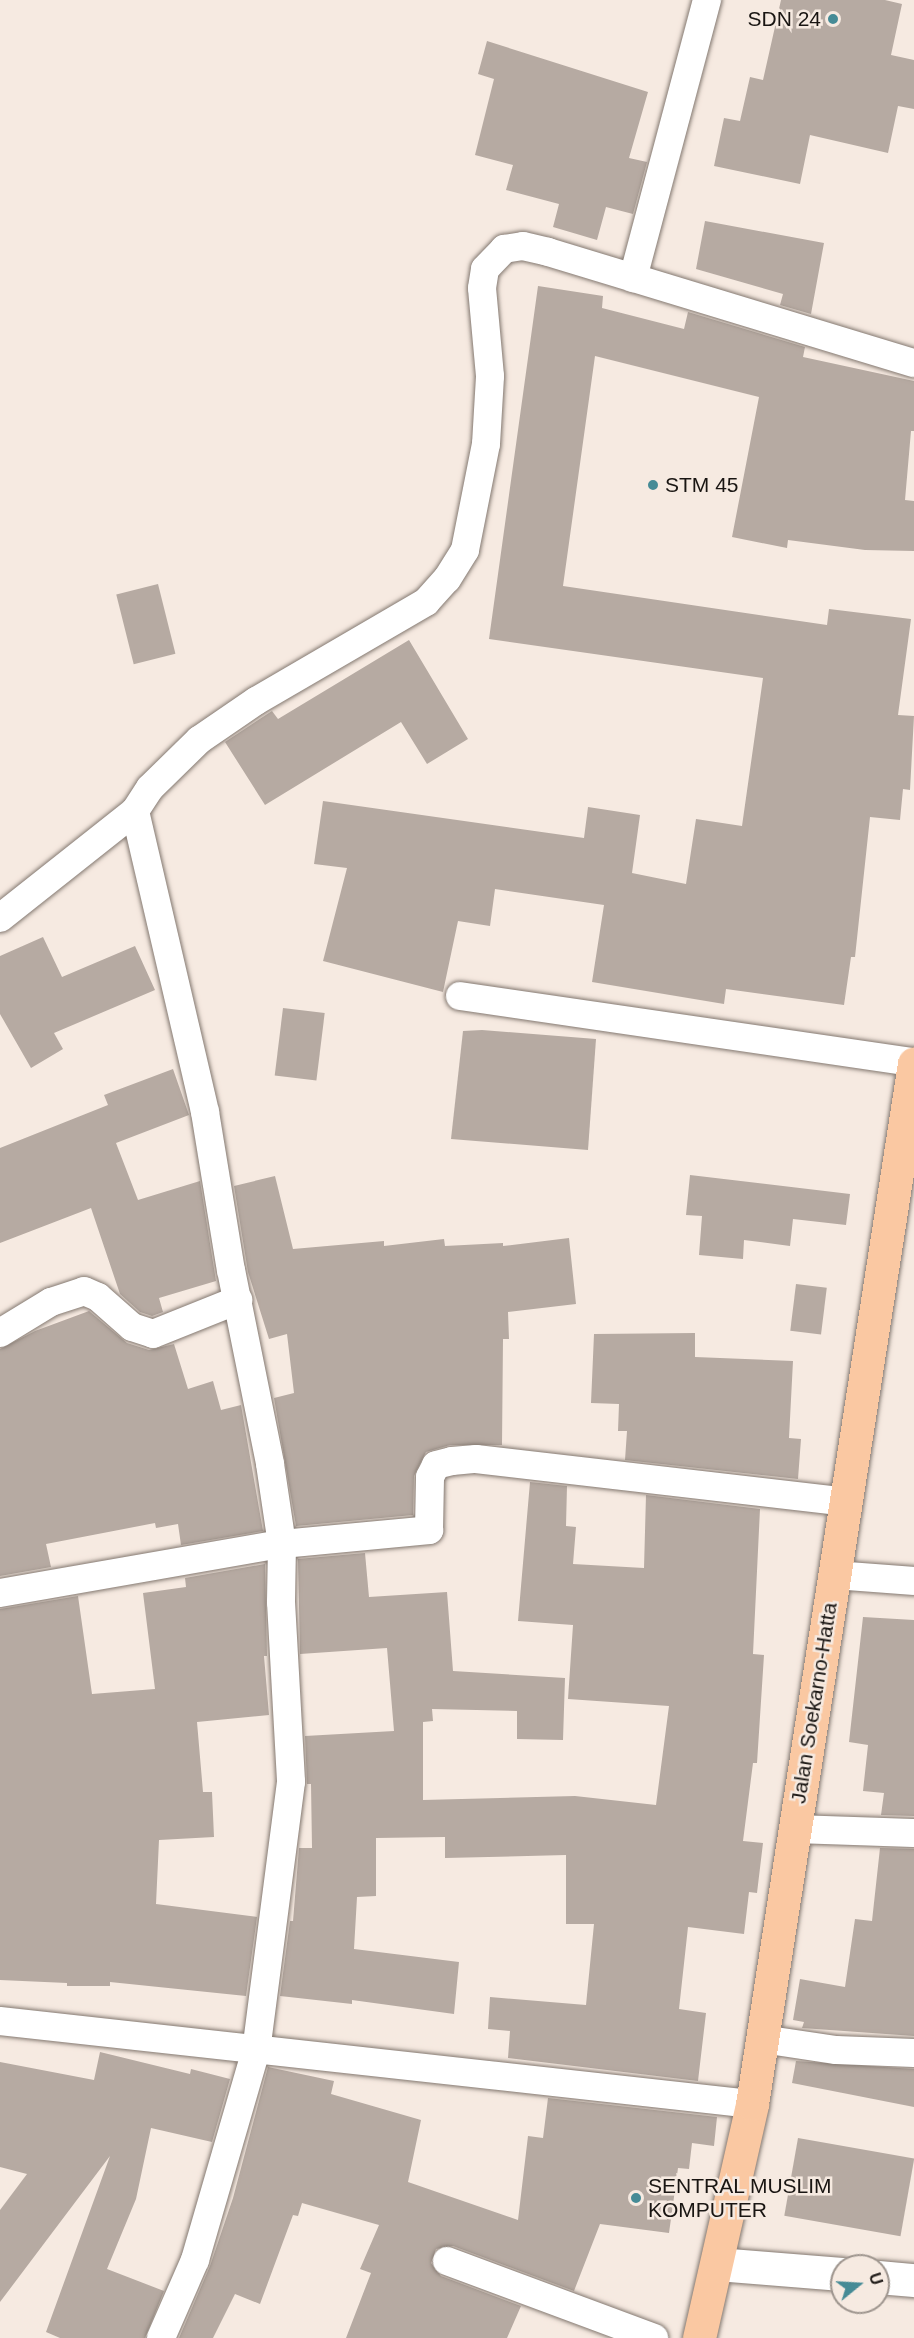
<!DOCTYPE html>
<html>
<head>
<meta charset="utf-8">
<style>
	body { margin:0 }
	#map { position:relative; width:914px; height:2338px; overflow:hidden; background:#f6eae1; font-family:Helvetica,sans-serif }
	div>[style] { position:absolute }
	.building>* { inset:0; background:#b6aaa2; transform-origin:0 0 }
	.roads { filter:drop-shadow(0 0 2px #837870) drop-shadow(0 0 2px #837870) }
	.street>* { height:28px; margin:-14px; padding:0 14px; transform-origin:14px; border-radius:14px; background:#fff }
	.secondary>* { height:33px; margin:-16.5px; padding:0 16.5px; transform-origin:16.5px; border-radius:16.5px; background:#fff }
	.highway>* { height:33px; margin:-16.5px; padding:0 16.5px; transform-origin:16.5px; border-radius:16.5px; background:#fac8a2 }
	.dots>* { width:16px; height:16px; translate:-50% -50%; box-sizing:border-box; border:3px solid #f6eae1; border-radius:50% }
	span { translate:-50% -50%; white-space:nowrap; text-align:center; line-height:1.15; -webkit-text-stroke:5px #f6eae1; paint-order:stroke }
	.poi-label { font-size:21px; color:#191512 }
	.right { translate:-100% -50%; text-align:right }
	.left { translate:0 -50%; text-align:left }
	.street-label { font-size:21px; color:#191512 }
	.north { position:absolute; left:830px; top:2254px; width:60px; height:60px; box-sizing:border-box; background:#f6eae1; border:2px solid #9e958e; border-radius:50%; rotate:72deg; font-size:16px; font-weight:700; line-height:24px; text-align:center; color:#191512 }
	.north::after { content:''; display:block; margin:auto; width:21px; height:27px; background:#468b96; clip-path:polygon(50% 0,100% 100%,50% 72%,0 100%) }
</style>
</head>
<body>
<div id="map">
	<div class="building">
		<i style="clip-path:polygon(781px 0,885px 0,902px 4px,891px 55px,914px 60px,914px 109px,898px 106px,888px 153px,810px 135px,800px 184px,714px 166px,724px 118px,740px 121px,750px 77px,763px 80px)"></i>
		<i style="clip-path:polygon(487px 41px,648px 92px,629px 158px,647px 162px,633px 214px,606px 207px,597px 240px,553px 227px,559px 204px,506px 190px,513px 165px,475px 155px,494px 79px,478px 74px)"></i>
		<i style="clip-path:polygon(705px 221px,824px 243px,811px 314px,780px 305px,783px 294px,696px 269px)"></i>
		<i style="clip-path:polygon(538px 286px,603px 296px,602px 308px,684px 329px,688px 312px,805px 347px,803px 357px,914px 381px,914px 431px,911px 431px,905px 500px,914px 501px,914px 551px,865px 550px,788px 540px,787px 548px,732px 537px,759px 397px,595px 356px,563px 586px,827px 625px,829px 609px,911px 619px,898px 715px,914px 716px,910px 790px,903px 789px,900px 820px,870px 817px,855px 957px,851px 957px,844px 1005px,726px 989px,724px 1004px,592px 982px,604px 905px,495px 889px,490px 926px,458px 921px,443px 992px,323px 961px,347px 868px,314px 864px,323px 801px,584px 838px,588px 807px,640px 815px,632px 873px,686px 884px,696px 819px,742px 826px,763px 678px,489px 639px)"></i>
		<i style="left:158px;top:584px;width:72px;height:43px;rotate:76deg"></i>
		<i style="clip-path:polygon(409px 640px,468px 739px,427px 764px,401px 722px,265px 805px,225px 742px,272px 711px,278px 719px)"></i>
		<i style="clip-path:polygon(43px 937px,62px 977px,135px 946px,155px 990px,54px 1033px,63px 1049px,31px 1068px,0 1014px,0 956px)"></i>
		<i style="left:283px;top:1008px;width:42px;height:68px;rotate:7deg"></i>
		<i style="clip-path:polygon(482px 1030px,596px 1039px,588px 1150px,451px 1139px,463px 1031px)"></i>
		<i style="clip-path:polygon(173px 1069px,189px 1115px,116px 1143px,138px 1200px,200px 1181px,216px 1281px,159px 1298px,163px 1312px,152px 1316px,140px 1312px,120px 1294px,91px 1208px,0 1243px,0 1148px,108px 1105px,104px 1095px)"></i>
		<i style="clip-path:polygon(690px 1175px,850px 1194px,846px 1225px,793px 1219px,790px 1246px,744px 1240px,743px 1259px,699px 1255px,702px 1216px,686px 1215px)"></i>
		<i style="clip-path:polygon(275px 1176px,293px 1249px,384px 1241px,384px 1246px,444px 1239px,445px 1246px,503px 1243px,503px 1246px,569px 1238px,576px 1304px,508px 1312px,509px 1339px,503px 1339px,502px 1445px,450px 1445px,426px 1452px,414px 1476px,413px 1515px,296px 1526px,274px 1398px,294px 1393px,287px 1334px,269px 1339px,248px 1272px,234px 1186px)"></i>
		<i style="left:796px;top:1284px;width:31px;height:47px;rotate:7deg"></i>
		<i style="clip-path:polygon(89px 1311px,127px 1343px,149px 1350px,174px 1344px,188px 1389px,213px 1381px,221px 1410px,241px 1405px,263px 1531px,181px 1545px,178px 1524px,156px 1528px,155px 1523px,46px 1544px,51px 1567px,0 1576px,0 1349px,35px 1331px)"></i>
		<i style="clip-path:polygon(695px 1333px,695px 1357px,793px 1361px,789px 1438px,801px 1439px,798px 1479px,625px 1460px,627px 1431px,618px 1431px,619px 1404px,591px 1403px,594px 1334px)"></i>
		<i style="clip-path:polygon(530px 1482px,567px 1486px,566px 1526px,576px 1527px,573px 1564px,644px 1568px,646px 1495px,760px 1509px,753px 1654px,764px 1655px,757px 1763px,753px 1763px,743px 1841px,763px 1843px,757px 1893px,749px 1892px,744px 1934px,688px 1927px,679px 2009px,706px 2013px,698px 2081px,508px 2058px,510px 2031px,488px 2029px,490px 1997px,586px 2005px,594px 1924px,566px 1924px,566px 1855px,445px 1858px,445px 1837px,376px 1838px,376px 1896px,357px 1897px,354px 1949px,459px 1962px,454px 2014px,352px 2000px,352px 2004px,280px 1996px,290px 1921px,293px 1921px,299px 1848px,312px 1848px,311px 1784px,307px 1784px,305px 1736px,394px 1731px,387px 1648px,300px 1654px,298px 1559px,365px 1553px,369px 1597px,447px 1592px,453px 1671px,565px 1678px,563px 1740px,517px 1739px,517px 1711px,432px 1709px,433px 1721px,423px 1722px,423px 1800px,575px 1796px,656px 1805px,669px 1706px,568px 1699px,573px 1625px,518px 1621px)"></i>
		<i style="clip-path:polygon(265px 1564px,267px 1656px,264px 1656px,269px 1715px,197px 1722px,203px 1792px,212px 1792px,214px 1837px,159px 1840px,156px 1904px,257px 1917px,246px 1996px,110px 1982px,110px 1986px,67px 1986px,67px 1983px,0 1980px,0 1609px,78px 1596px,92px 1694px,155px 1689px,143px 1593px,186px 1587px,185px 1578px)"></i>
		<i style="clip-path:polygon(863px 1617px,914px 1620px,914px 1816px,881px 1815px,884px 1793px,863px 1791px,868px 1745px,849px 1742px)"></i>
		<i style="clip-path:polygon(880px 1848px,914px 1849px,914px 2036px,802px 2028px,804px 2022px,793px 2020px,800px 1979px,845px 1987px,855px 1919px,872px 1921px)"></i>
		<i style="clip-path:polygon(100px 2052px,190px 2074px,191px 2069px,230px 2079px,212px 2142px,151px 2128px,136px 2199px,107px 2269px,164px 2291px,145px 2338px,60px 2338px,46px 2332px,110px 2156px,0 2302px,0 2210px,27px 2174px,0 2167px,0 2062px,94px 2080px)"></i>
		<i style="clip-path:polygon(796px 2061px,914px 2069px,914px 2107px,792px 2083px)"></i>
		<i style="clip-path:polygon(268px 2067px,334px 2081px,331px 2094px,421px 2120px,408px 2182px,518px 2220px,528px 2136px,543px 2138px,548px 2098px,717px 2117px,714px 2146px,692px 2143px,689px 2169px,678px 2168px,669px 2233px,600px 2224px,574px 2291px,453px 2246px,436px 2249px,431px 2263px,441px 2276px,521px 2306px,507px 2338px,346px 2338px,371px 2273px,360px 2269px,379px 2225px,302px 2203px,298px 2216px,293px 2215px,260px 2304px,235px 2294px,213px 2338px,179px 2338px,210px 2266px,233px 2198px)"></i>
		<i style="left:798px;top:2138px;width:118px;height:79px;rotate:10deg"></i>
	</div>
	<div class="roads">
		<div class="street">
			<i style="left:633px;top:278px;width:288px;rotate:-75.1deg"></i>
			<i style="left:135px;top:811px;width:309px;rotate:76.9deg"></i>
			<i style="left:205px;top:1112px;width:160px;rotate:80.7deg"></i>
			<i style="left:231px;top:1270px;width:198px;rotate:78.6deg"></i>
			<i style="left:270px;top:1464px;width:81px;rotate:81.5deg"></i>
			<i style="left:282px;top:1544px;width:58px;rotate:91deg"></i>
			<i style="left:281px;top:1602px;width:180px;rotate:86.8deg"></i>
			<i style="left:291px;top:1782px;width:270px;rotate:97.4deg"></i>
			<i style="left:256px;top:2050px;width:219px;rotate:106.2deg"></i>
			<i style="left:195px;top:2260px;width:85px;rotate:113.6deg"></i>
			<i style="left:0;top:918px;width:172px;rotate:-38.4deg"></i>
			<i style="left:135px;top:811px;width:27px;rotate:-57deg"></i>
			<i style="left:150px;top:788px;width:69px;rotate:-44.4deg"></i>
			<i style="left:199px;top:740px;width:69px;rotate:-34.4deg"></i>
			<i style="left:256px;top:701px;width:197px;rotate:-30.2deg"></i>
			<i style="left:426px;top:602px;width:31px;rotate:-48deg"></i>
			<i style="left:447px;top:579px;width:34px;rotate:-58deg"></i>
			<i style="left:465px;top:550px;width:108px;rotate:-78.8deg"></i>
			<i style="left:486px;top:444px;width:68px;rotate:-86.6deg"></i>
			<i style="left:490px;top:376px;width:88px;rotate:-95.2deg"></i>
			<i style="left:482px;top:288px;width:19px;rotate:-81deg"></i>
			<i style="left:485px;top:269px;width:28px;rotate:-46deg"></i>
			<i style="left:504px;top:249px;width:19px;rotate:-9deg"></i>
			<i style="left:523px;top:246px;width:26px;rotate:13deg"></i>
			<i style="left:548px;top:252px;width:382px;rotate:16.9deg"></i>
			<i style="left:460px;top:996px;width:459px;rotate:8.3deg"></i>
			<i style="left:0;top:1333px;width:60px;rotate:-31.3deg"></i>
			<i style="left:51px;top:1302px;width:35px;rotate:-18deg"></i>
			<i style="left:84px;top:1291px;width:15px;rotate:23deg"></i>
			<i style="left:98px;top:1297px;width:45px;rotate:41.4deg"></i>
			<i style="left:132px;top:1327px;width:22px;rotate:18deg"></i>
			<i style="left:153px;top:1334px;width:92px;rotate:-21.8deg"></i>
			<i style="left:835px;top:1575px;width:79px;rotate:4.3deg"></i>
			<i style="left:0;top:1593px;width:286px;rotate:-9.9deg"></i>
			<i style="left:282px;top:1544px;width:148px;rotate:-5.4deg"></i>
			<i style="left:429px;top:1530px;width:53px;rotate:-88.9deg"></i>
			<i style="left:430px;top:1477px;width:13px;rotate:-63deg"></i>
			<i style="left:436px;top:1465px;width:16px;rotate:-14deg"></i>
			<i style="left:452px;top:1461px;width:24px;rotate:-5deg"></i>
			<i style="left:476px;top:1459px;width:372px;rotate:6.6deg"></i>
			<i style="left:794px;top:1829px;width:120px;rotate:1.9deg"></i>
			<i style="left:0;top:2021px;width:757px;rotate:6.3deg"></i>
			<i style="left:762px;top:2039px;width:75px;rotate:8.5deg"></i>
			<i style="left:836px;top:2050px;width:78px;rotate:2.2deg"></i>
			<i style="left:447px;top:2261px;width:221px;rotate:20.4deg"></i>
		</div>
		<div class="secondary">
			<i style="left:717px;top:2264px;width:125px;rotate:4.6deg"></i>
			<i style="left:878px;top:2277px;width:36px;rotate:5deg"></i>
		</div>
		<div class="highway">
			<i style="left:699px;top:2338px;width:240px;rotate:-77.2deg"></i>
			<i style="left:752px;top:2104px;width:1053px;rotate:-81.15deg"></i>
		</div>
	</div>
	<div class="dots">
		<i style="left:833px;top:19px;background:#468b96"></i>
		<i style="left:653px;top:485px;background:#468b96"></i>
		<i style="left:636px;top:2198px;background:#468b96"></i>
	</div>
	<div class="poi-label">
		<span class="right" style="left:821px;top:19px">SDN 24</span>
		<span class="left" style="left:665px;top:485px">STM 45</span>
		<span class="left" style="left:648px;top:2198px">SENTRAL MUSLIM<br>KOMPUTER</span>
	</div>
	<div class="street-label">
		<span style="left:814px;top:1703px;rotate:-81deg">Jalan Soekarno-Hatta</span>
	</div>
	<div class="north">U</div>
</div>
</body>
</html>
